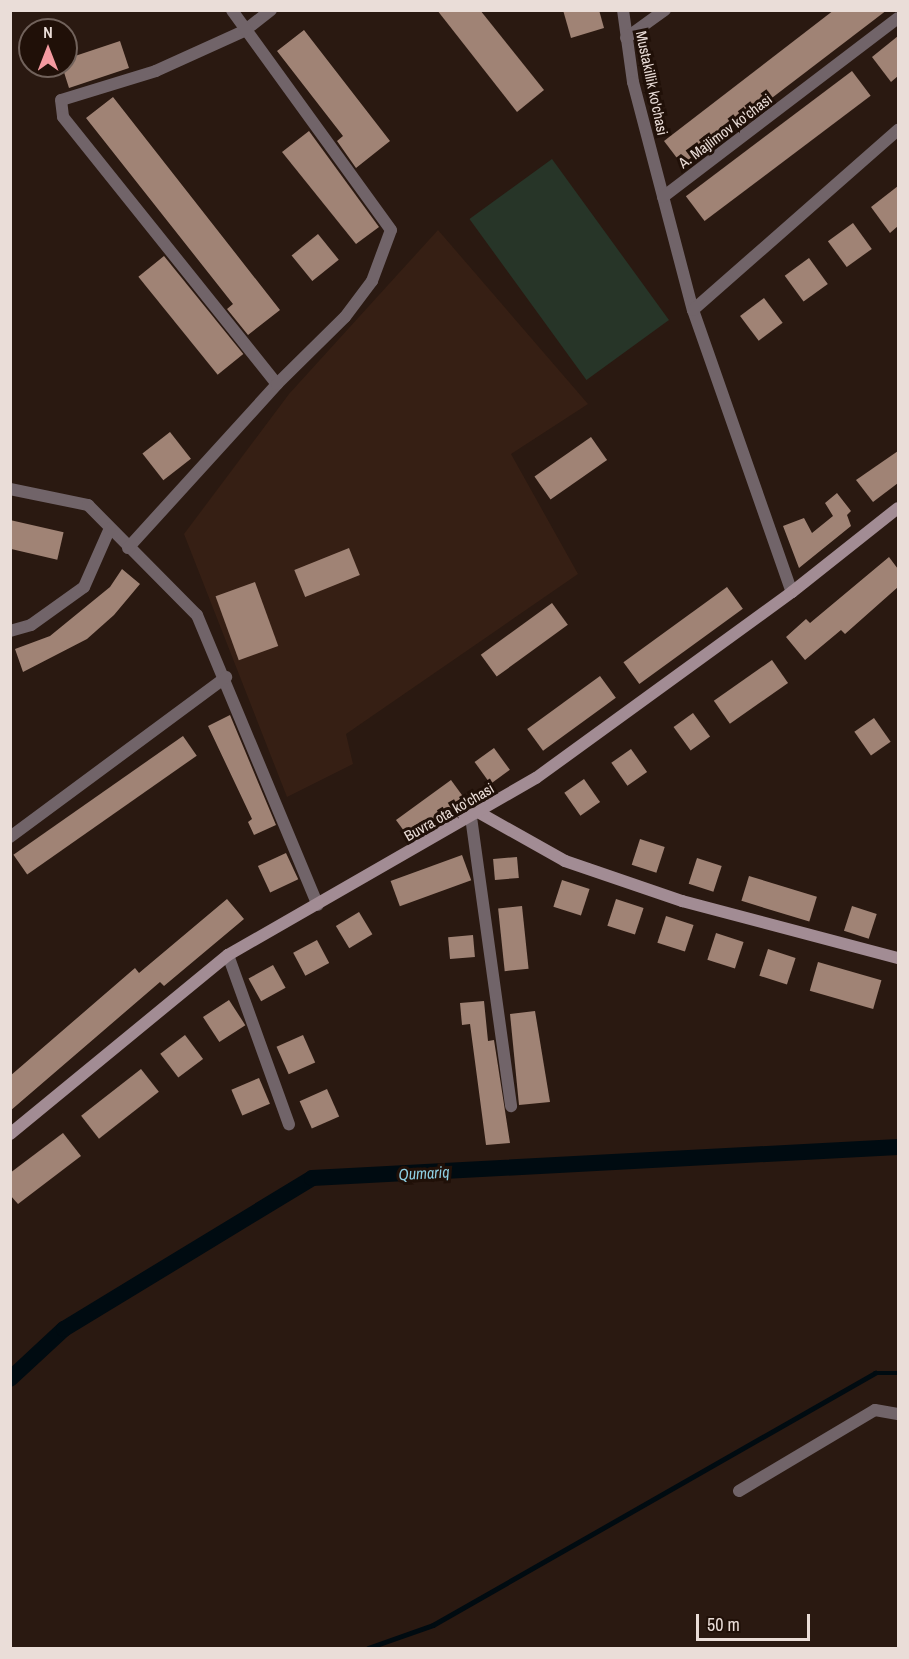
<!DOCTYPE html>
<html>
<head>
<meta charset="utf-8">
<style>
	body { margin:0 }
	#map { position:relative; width:909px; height:1659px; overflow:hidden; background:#2a1911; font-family:"Archivo Narrow",sans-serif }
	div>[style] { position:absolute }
	.built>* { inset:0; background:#361f14 }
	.green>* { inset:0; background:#273528; transform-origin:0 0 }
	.stream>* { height:4.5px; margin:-2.25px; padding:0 2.25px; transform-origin:2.25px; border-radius:2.25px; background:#000b11 }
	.canal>* { height:16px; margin:-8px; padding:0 8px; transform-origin:8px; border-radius:8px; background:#000b11 }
	.building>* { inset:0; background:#a08375; transform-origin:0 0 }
	.minor>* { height:12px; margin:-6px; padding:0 6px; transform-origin:6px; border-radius:6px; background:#716469 }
	.secondary>* { height:12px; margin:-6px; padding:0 6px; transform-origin:6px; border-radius:6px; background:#a28c94 }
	span { translate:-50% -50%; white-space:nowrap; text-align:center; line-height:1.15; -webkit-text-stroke:6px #201008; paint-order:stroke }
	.street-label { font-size:15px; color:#eaddd8 }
	.water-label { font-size:16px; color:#8dcee2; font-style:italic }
	.frame { position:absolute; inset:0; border:12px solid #eaddd8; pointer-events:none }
	.north { position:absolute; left:18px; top:18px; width:60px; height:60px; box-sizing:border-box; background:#201008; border:2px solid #71625b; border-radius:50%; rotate:0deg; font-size:16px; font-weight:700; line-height:24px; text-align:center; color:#eaddd8 }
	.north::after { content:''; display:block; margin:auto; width:21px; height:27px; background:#f49aa0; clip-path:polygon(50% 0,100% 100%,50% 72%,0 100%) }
	.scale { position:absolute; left:696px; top:1614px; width:114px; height:27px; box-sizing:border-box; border:3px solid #eaddd8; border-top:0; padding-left:8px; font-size:18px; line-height:21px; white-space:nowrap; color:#eaddd8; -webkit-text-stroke:4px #201008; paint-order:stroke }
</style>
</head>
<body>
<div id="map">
	<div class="built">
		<i style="clip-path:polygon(438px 230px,588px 404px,511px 454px,578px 574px,346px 734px,353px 764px,287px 797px,184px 534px,289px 394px)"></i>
	</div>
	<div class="green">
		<i style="left:552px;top:159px;width:199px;height:102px;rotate:54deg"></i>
	</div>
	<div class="stream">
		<i style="left:368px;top:1648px;width:69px;rotate:-19.5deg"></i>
		<i style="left:433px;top:1625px;width:509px;rotate:-29.69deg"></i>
		<i style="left:875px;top:1373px;width:23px"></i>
	</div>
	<div class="canal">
		<i style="left:10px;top:1379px;width:74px;rotate:-42.8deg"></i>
		<i style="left:64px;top:1329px;width:290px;rotate:-31.3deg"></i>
		<i style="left:312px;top:1178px;width:587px;rotate:-3.03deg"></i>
	</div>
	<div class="building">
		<i style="clip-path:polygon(437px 10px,480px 10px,544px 90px,517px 112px)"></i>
		<i style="clip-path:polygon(563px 10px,599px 10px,604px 28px,571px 38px)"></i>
		<i style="clip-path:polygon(834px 10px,887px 10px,683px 166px,664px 141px)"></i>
		<i style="clip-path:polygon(304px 30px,390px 141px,356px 168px,337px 141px,343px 136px,277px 51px)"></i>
		<i style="clip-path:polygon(898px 36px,898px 76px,891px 82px,872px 57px)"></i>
		<i style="clip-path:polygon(120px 41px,129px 68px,69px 88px,62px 66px,66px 66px,66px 59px)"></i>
		<i style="left:852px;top:71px;width:31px;height:208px;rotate:53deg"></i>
		<i style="clip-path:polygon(113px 97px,280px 310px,248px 335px,227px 309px,233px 304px,86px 118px)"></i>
		<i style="clip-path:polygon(309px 131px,379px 227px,356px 244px,282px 152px)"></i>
		<i style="clip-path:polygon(898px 186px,898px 226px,890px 233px,871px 207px)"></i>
		<i style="left:853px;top:223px;width:32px;height:31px;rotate:54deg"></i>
		<i style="left:318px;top:234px;width:33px;height:34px;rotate:51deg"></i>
		<i style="left:164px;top:256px;width:126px;height:33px;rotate:51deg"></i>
		<i style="left:809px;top:258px;width:32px;height:30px;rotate:54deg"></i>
		<i style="left:764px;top:298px;width:31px;height:30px;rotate:53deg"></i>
		<i style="left:170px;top:432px;width:34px;height:35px;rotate:52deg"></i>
		<i style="left:591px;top:437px;width:28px;height:69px;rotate:55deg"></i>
		<i style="clip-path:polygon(898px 451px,898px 483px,873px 502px,856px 480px)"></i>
		<i style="clip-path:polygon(837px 493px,851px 511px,847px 515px,851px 526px,799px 568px,783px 526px,804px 518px,812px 533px,833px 516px,825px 503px)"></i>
		<i style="left:10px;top:520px;width:55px;height:28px;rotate:13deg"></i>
		<i style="left:349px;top:548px;width:29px;height:59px;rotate:68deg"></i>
		<i style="clip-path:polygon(889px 557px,898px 569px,898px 587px,845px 634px,841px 630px,805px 660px,786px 637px,806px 619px,810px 623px)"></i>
		<i style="clip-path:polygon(122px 569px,140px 584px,114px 615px,87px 639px,23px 672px,15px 649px,50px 636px,110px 587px)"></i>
		<i style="left:255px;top:582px;width:68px;height:42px;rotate:70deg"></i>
		<i style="left:727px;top:587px;width:27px;height:128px;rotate:54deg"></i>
		<i style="left:552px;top:603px;width:27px;height:88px;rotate:54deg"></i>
		<i style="left:772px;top:660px;width:28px;height:71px;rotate:55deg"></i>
		<i style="left:600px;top:676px;width:27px;height:90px;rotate:54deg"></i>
		<i style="left:693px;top:713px;width:29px;height:24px;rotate:54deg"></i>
		<i style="clip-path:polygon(230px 715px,276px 825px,254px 835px,248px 822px,252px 819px,208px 726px)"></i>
		<i style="left:874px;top:718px;width:29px;height:24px;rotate:55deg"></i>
		<i style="left:183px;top:736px;width:24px;height:207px;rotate:55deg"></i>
		<i style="left:494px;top:748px;width:27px;height:24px;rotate:54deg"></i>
		<i style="left:631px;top:749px;width:28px;height:24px;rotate:55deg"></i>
		<i style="left:584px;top:779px;width:28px;height:24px;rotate:55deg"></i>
		<i style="left:451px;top:780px;width:27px;height:68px;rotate:54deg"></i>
		<i style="left:640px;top:839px;width:26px;height:27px;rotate:18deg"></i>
		<i style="left:286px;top:853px;width:29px;height:31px;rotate:65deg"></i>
		<i style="left:462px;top:855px;width:27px;height:76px;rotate:70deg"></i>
		<i style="left:517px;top:857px;width:21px;height:24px;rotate:85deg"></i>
		<i style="left:697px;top:858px;width:26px;height:27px;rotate:18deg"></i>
		<i style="left:749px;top:876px;width:71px;height:26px;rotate:17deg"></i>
		<i style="left:562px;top:880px;width:29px;height:28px;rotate:18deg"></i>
		<i style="clip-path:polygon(227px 899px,244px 919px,164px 986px,160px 982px,10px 1111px,10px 1076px,135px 968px,139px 973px)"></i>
		<i style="left:616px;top:899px;width:29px;height:28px;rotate:18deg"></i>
		<i style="left:522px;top:906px;width:63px;height:24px;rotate:84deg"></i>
		<i style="left:852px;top:906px;width:26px;height:26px;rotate:18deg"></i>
		<i style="left:359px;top:912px;width:26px;height:27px;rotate:59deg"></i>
		<i style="left:666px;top:916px;width:29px;height:28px;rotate:18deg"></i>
		<i style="left:716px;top:933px;width:29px;height:28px;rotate:18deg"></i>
		<i style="left:473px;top:935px;width:22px;height:25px;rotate:85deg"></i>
		<i style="left:317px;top:940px;width:26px;height:27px;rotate:62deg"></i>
		<i style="left:768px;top:949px;width:29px;height:28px;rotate:18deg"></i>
		<i style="left:818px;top:962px;width:66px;height:30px;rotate:16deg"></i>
		<i style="left:273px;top:965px;width:26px;height:28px;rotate:61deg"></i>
		<i style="left:229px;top:1000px;width:30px;height:31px;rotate:57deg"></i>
		<i style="clip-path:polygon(484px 1001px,488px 1041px,494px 1040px,510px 1143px,486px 1145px,470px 1024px,462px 1025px,460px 1003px)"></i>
		<i style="clip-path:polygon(535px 1011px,550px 1102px,519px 1105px,510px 1014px)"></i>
		<i style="left:185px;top:1035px;width:30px;height:31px;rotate:53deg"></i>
		<i style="left:303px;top:1035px;width:30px;height:29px;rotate:66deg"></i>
		<i style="left:141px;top:1069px;width:29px;height:76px;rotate:52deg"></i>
		<i style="left:259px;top:1078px;width:28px;height:30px;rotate:67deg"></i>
		<i style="left:327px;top:1089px;width:30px;height:30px;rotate:66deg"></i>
		<i style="clip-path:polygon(63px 1133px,81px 1156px,18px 1204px,10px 1195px,10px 1173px)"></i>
	</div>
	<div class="minor">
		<i style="left:271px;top:10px;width:34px;rotate:142deg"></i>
		<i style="left:244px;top:31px;width:97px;rotate:155.6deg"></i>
		<i style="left:156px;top:71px;width:99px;rotate:163deg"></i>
		<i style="left:61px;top:100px;width:17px;rotate:83deg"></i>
		<i style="left:63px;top:117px;width:342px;rotate:51.3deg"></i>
		<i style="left:623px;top:10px;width:73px;rotate:82.1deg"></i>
		<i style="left:633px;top:82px;width:236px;rotate:75.3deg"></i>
		<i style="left:693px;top:310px;width:299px;rotate:70.7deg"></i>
		<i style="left:626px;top:38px;width:48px;rotate:-35.7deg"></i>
		<i style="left:663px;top:197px;width:295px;rotate:-37.3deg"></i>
		<i style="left:693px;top:310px;width:273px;rotate:-41.3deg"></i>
		<i style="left:10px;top:489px;width:80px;rotate:11.6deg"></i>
		<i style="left:88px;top:505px;width:155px;rotate:45.3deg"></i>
		<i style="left:197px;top:615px;width:314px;rotate:67.4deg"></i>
		<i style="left:128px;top:548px;width:222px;rotate:-47.7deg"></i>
		<i style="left:277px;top:384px;width:95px;rotate:-44.6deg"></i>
		<i style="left:345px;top:317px;width:45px;rotate:-53.1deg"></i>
		<i style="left:372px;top:281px;width:54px;rotate:-69.6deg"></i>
		<i style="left:391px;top:230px;width:271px;rotate:-125.9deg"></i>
		<i style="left:10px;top:631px;width:22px;rotate:-16deg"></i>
		<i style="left:31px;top:625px;width:65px;rotate:-35.6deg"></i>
		<i style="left:84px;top:587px;width:64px;rotate:-66.2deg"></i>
		<i style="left:471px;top:817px;width:292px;rotate:82.1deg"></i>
		<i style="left:10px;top:837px;width:269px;rotate:-36.5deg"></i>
		<i style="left:228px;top:955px;width:180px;rotate:70.2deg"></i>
		<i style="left:739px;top:1491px;width:158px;rotate:-30.8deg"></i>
		<i style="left:875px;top:1410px;width:23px;rotate:10deg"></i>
	</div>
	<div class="secondary">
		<i style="left:478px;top:812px;width:100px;rotate:29.4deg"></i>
		<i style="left:565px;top:861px;width:124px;rotate:18.9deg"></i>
		<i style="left:682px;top:901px;width:223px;rotate:14.8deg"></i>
		<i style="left:10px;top:1134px;width:282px;rotate:-39.4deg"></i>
		<i style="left:228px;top:955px;width:355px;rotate:-29.9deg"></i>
		<i style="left:536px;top:778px;width:316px;rotate:-36deg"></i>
		<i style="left:792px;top:592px;width:135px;rotate:-38.4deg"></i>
	</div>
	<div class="street-label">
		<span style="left:652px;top:83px;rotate:78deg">Mustakillik ko'chasi</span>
		<span style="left:725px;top:131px;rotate:-37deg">A. Majlimov ko'chasi</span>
		<span style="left:449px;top:812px;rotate:-30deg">Buvra ota ko'chasi</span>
	</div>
	<div class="water-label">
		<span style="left:424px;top:1173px;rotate:-3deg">Qumariq</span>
	</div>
	<div class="frame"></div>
	<div class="north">N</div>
	<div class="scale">50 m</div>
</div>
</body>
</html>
